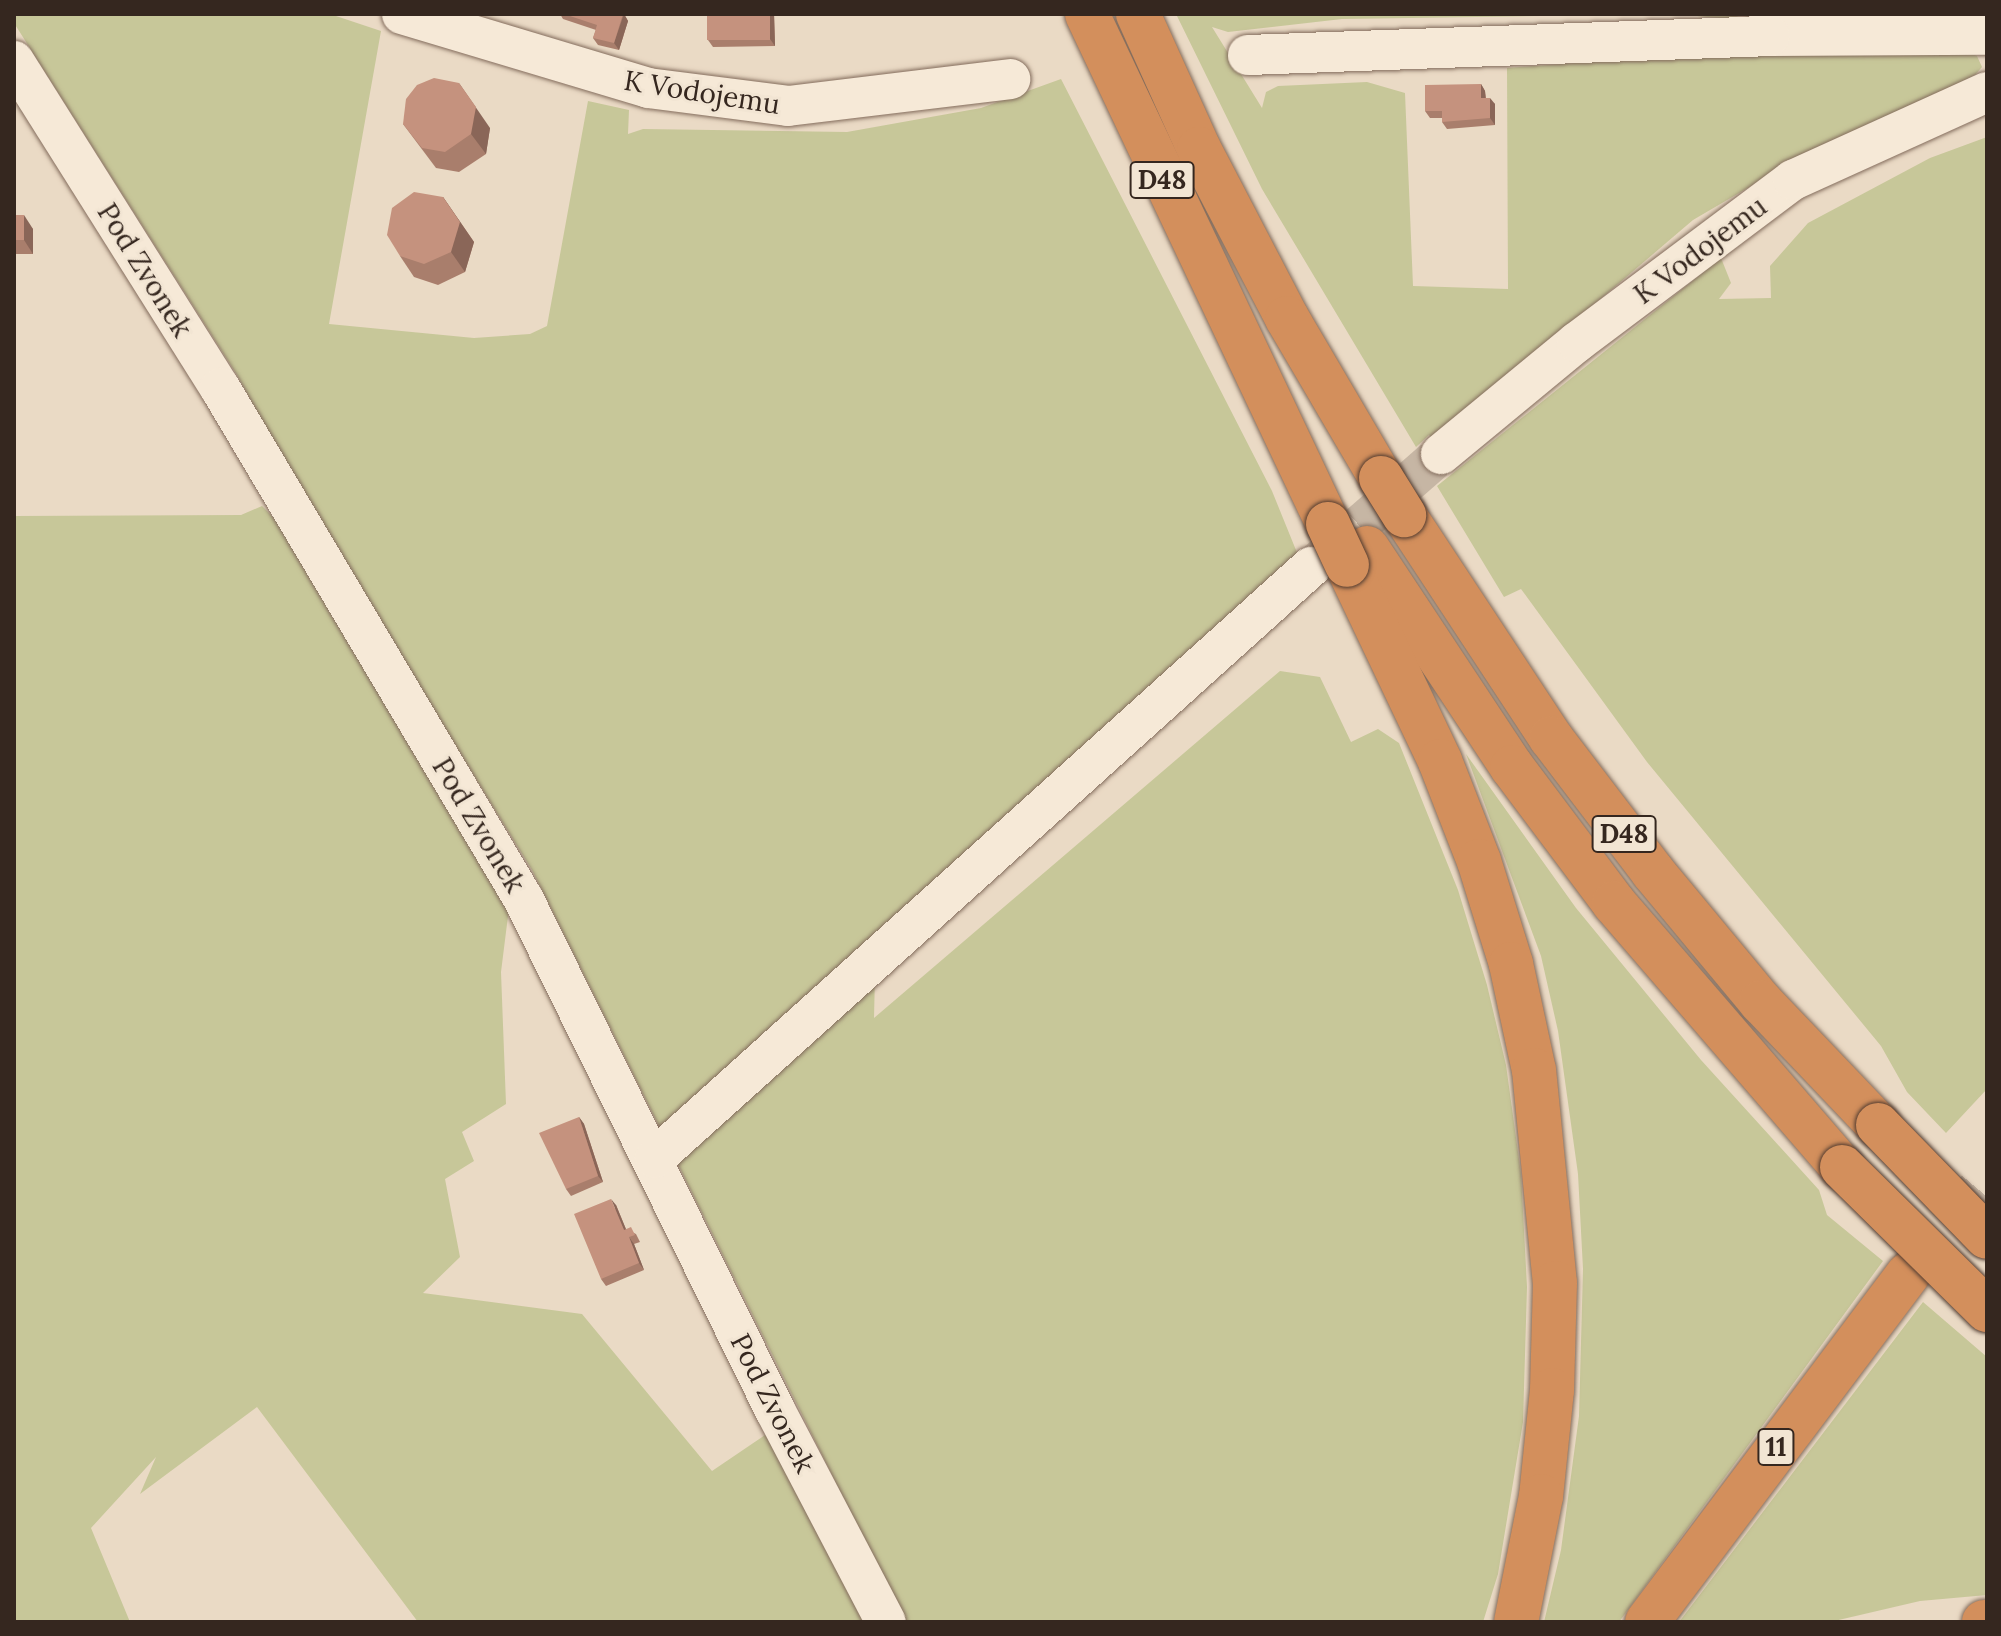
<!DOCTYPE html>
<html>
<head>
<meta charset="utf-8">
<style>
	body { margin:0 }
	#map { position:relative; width:2001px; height:1636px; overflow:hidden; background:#eadac5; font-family:Lora,serif }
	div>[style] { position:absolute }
	.green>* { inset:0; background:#c7c799 }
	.minor-tunnel>* { height:40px; margin-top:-20px; transform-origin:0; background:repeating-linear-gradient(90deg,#c6b6a4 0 40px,transparent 0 60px) }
	.highway-tunnel>* { height:44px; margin-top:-22px; transform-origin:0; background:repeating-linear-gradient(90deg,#c6b6a4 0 44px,transparent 0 66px) }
	.roads { filter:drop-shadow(0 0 2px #836c5c) drop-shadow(0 0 2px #836c5c) }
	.minor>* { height:40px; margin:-20px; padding:0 20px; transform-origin:20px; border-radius:20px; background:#f6e9d7 }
	.highway>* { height:44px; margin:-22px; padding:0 22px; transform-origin:22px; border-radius:22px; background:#d38f5c }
	.bridges { filter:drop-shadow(0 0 2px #523c30) drop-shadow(0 0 2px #523c30) }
	.highway-bridge>* { height:44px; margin:-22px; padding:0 22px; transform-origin:22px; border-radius:22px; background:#d38f5c }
	.wall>* { inset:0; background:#a97e6c }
	.shaded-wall>* { inset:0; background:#8a6658 }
	.building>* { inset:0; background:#c5927e; transform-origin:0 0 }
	span { translate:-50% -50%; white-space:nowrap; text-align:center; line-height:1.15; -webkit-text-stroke:6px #f2e5d3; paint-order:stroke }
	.shield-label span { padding:2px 6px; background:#f2e5d3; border:2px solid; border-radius:6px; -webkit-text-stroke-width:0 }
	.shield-label { font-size:26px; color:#35271f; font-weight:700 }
	.street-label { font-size:28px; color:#35271f }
	.frame { position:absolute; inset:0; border:16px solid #35271f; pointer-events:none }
</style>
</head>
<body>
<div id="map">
	<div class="green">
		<i style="clip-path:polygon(14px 14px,330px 14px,381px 31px,329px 324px,474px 338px,530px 334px,547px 326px,588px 101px,629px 110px,628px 134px,643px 129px,847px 132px,981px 108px,1061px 79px,1272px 491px,1300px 560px,964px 860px,876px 932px,874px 1018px,1280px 671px,1320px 677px,1351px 742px,1378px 729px,1399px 743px,1458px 890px,1487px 985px,1506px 1065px,1521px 1174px,1527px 1287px,1523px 1422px,1498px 1574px,1483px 1622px,905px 1622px,532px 870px,311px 510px,237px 375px,14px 23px)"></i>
		<i style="clip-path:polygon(1176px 14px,1744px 14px,1731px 19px,1674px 14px,1342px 19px,1228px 32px,1212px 27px,1262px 108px,1266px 92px,1278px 86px,1367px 82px,1405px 93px,1413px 286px,1508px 289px,1507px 68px,1722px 52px,1956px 49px,1977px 56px,1982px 67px,1975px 75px,1763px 179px,1693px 220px,1434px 441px,1429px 435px,1416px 447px,1262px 189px)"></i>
		<i style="clip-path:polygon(1987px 137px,1987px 1089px,1946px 1133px,1907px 1092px,1881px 1046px,1647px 762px,1521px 589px,1504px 597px,1437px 486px,1721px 258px,1731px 283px,1719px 299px,1771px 298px,1770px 266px,1808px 223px,1930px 158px)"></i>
		<i style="clip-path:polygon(262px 506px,289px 533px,509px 908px,501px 972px,506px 1104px,462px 1132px,474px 1161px,445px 1179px,460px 1257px,423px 1293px,582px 1314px,712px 1471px,768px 1433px,863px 1622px,418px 1622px,257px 1407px,140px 1494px,156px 1457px,91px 1528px,130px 1622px,14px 1622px,14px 516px,241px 515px)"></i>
		<i style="clip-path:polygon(1466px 754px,1576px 908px,1701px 1060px,1819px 1190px,1827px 1215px,1883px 1261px,1619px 1622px,1544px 1622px,1561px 1550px,1579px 1416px,1583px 1269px,1578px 1174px,1558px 1031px,1541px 956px)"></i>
		<i style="clip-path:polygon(1923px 1302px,1987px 1357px,1987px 1595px,1920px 1601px,1830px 1622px,1679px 1622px)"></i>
	</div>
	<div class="minor-tunnel">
		<i style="left:1314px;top:565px;width:169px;rotate:-41.2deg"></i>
	</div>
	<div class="highway-tunnel">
		<i style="left:1908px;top:1274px;width:123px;rotate:-50deg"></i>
	</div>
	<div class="roads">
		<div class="minor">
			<i style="left:402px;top:14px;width:257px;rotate:16.7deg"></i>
			<i style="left:648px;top:88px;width:141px;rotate:7.3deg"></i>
			<i style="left:788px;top:106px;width:224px;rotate:-6.9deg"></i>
			<i style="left:1769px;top:14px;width:22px;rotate:87deg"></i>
			<i style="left:1770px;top:36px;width:217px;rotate:-0.3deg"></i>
			<i style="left:1248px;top:55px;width:522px;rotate:-2.08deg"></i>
			<i style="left:14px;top:61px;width:386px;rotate:57.8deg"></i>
			<i style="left:220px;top:388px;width:595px;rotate:59.3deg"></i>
			<i style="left:524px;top:900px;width:568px;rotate:63.8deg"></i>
			<i style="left:775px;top:1410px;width:239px;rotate:62.4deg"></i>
			<i style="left:1441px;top:454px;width:176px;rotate:-39.5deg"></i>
			<i style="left:1577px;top:342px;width:270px;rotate:-36.9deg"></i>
			<i style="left:1793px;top:180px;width:213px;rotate:-24.4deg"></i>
			<i style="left:655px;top:1158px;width:883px;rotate:-42.02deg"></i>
		</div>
		<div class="highway">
			<i style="left:1087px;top:14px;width:564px;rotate:64.71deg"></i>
			<i style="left:1138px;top:14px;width:148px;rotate:65.7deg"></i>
			<i style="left:1199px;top:149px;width:191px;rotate:62.5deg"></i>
			<i style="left:1287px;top:318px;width:186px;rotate:59.6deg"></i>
			<i style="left:1404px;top:515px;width:267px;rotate:56.6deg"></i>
			<i style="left:1551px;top:738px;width:168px;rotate:52.7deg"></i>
			<i style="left:1653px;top:872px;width:169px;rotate:50.3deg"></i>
			<i style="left:1761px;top:1002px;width:170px;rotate:46.4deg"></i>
			<i style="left:1367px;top:548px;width:263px;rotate:56.5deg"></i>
			<i style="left:1512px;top:767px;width:170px;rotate:53.1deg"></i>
			<i style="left:1614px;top:903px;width:349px;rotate:49.2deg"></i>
			<i style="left:1347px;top:565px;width:217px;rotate:64.6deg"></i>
			<i style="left:1440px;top:761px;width:107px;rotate:68.7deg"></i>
			<i style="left:1479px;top:861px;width:108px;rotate:72.7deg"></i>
			<i style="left:1511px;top:964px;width:108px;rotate:77.8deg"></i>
			<i style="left:1534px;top:1070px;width:214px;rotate:84.4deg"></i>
			<i style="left:1555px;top:1283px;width:107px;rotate:91.6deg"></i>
			<i style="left:1552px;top:1390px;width:107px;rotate:95.9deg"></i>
			<i style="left:1541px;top:1496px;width:128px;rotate:101.2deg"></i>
			<i style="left:1647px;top:1622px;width:435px;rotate:-53.1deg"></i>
			<i style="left:1984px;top:1622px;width:3px"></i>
		</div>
	</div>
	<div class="bridges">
		<div class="highway-bridge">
			<i style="left:1381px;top:478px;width:44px;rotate:58.1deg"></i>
			<i style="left:1328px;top:524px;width:45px;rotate:65.1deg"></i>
			<i style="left:1878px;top:1125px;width:156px;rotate:45.8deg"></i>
			<i style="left:1842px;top:1167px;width:204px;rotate:44.6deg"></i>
		</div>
	</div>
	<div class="wall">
		<i style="clip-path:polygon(560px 14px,624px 14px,628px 21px,619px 50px,598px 45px,593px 38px,596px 30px,563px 19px)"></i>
		<i style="clip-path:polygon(774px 14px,775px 46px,713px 47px,708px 40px)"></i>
		<i style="clip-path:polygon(1481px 84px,1485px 91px,1486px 98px,1495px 104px,1495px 125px,1447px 129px,1442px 122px,1442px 118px,1430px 118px,1425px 111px)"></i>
		<i style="clip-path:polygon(403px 124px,490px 128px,486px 154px,459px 172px,436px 168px)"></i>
		<i style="clip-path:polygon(443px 197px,474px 242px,465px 272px,438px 285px,414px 277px,400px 256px)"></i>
		<i style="clip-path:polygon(14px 215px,33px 229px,33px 254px,14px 254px)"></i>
		<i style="clip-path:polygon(579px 1117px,584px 1124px,603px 1182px,571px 1196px,566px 1189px)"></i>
		<i style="clip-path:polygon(616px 1205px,626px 1229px,636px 1234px,640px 1242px,634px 1244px,644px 1270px,606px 1286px,601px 1279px)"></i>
	</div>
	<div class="shaded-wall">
		<i style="clip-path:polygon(624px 14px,628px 21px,619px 50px,614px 43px)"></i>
		<i style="clip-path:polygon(770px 14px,774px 14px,775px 46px,770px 39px)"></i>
		<i style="clip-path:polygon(459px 83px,490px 128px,486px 154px,471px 134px)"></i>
		<i style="clip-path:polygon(1481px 84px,1485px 91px,1486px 105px,1481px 98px)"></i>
		<i style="clip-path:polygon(1490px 98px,1495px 104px,1495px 125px,1490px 118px)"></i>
		<i style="clip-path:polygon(443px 197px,474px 242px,465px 272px,451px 252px)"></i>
		<i style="clip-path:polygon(24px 215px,33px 229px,33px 254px,24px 240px)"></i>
		<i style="clip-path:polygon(579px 1117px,584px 1124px,603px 1182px,598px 1176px)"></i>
		<i style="clip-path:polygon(611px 1199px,616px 1205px,629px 1237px,624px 1230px)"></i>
		<i style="clip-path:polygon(629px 1237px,634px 1244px,644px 1270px,639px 1263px)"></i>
	</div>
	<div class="building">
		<i style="clip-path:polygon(564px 14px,623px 14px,614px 43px,593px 38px,597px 25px)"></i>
		<i style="left:707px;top:14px;width:63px;height:26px"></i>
		<i style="clip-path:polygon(434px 78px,459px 83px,476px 107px,471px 134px,445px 152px,422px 148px,403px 124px,406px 99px,417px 85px)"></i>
		<i style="clip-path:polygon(1481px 84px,1481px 98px,1490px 98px,1490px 118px,1442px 122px,1442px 111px,1425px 111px,1425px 85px)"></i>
		<i style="clip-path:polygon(414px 192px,443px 197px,460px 222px,451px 252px,424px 264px,400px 256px,387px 235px,392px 208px)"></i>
		<i style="left:14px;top:215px;width:10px;height:25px"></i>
		<i style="clip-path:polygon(579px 1117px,598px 1176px,566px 1189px,539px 1133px)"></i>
		<i style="clip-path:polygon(611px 1199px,624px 1230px,631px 1227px,635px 1235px,629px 1237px,639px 1263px,601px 1279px,574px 1214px)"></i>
	</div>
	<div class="shield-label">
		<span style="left:1162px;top:180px">D48</span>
		<span style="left:1624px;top:834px">D48</span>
		<span style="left:1776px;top:1447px">11</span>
	</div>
	<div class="street-label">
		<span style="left:702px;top:92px;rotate:9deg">K Vodojemu</span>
		<span style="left:1700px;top:250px;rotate:-37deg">K Vodojemu</span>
		<span style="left:145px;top:270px;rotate:58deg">Pod Zvonek</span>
		<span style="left:479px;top:825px;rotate:59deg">Pod Zvonek</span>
		<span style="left:773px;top:1403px;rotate:63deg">Pod Zvonek</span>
	</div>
	<div class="frame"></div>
</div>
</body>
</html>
